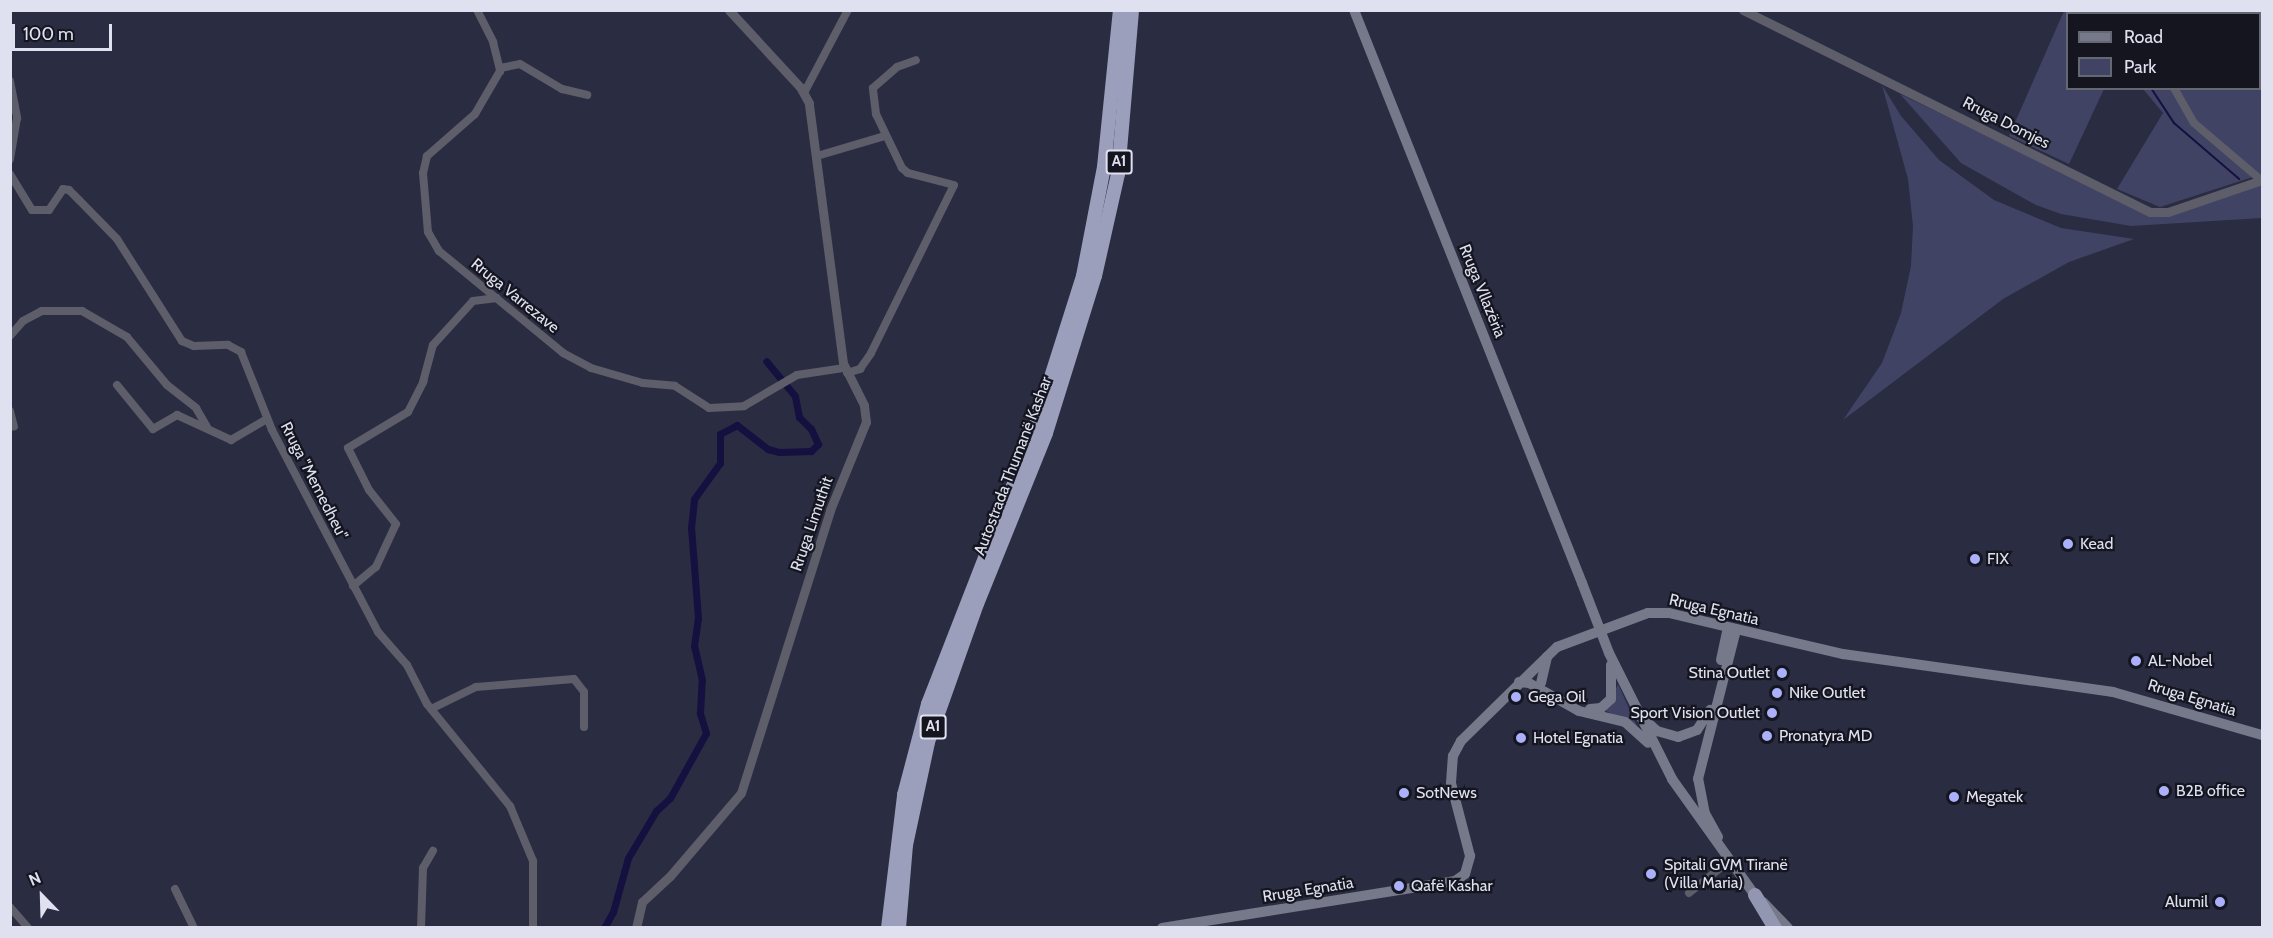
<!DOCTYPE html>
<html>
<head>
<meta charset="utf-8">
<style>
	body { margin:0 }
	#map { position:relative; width:2273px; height:938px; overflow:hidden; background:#2a2c42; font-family:Cabin,sans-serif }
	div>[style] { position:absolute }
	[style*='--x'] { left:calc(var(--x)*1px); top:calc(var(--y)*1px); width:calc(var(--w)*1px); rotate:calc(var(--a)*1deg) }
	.green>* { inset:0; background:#414364 }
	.stream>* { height:2px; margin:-1px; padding:0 1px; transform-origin:1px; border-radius:1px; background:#14103f }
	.canal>* { height:7px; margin:-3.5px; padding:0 3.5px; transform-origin:3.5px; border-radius:3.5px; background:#14103f }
	.minor>* { height:8px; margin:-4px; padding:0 4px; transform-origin:4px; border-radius:4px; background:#5d5e69 }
	.tertiary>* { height:9px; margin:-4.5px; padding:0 4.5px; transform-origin:4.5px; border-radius:4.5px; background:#5d5e69 }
	.secondary>* { height:10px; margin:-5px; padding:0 5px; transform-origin:5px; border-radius:5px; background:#76798a }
	.trunk>* { height:14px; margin:-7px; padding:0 7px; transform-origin:7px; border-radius:7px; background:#9396b0 }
	.motorway>* { height:14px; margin:-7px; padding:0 7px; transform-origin:7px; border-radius:7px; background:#9c9fbb }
	.secondary-bridge>* { height:10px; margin:-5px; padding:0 5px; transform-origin:5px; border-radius:5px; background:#76798a }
	.dots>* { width:16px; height:16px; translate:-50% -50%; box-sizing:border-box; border:3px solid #14151f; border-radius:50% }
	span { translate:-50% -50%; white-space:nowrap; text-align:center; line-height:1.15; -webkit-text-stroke:4.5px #14151f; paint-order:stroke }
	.shield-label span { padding:2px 4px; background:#14151f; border:2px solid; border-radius:4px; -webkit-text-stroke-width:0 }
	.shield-label { font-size:15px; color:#dfe1f0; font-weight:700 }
	.street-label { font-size:16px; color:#dfe1f0 }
	.poi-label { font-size:16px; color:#dfe1f0 }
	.left { translate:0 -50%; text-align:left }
	.right { translate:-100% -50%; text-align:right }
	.frame { position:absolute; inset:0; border:12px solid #dfe1f0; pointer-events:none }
	.legend { position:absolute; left:2066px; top:12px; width:195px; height:78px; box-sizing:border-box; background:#14151f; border:2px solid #656773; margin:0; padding:8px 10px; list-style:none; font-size:18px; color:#dfe1f0 }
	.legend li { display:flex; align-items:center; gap:12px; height:30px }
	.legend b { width:30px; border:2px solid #656773 }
	.north { position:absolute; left:12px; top:866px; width:60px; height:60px; -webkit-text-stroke:4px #14151f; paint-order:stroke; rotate:337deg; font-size:16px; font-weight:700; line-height:24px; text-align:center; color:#dfe1f0 }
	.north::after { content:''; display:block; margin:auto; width:21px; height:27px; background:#dfe1f0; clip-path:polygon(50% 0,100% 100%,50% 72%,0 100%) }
	.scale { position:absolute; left:12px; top:24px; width:100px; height:27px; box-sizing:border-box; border:3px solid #dfe1f0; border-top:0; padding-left:8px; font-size:18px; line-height:21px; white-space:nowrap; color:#dfe1f0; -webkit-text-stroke:4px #14151f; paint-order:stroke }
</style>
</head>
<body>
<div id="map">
	<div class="green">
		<i style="clip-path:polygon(2064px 11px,2262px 11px,2262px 174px,2160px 207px,2117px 189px,2163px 113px,2143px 89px,2260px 88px,2260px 14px,2068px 14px,2068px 88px,2104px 89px,2069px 164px,2009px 136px)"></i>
		<i style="clip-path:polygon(1882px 85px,1901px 116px,1939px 160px,1994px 200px,2061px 228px,2134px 239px,2069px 262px,2003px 299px,1843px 420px,1882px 363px,1901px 313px,1911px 266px,1913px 226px,1908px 179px)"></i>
		<i style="clip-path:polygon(1900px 94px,2152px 216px,2167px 216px,2262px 183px,2262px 218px,2131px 226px,2061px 214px,2036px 205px,1961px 163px)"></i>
		<i style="clip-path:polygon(1618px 684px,1637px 726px,1606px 711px)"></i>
	</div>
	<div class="stream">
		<i style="--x:2092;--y:10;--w:4;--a:63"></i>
		<i style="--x:2151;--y:88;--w:42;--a:56.7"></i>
		<i style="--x:2174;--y:123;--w:86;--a:40.7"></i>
	</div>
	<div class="canal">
		<i style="--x:604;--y:928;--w:18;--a:-61"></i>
		<i style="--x:613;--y:912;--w:56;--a:-74.5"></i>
		<i style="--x:628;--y:858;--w:55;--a:-59.2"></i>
		<i style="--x:656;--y:811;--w:19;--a:-43"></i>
		<i style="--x:670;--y:798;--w:74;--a:-61"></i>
		<i style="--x:706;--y:733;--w:21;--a:-107"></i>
		<i style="--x:700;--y:713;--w:33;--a:-87"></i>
		<i style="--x:702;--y:680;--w:35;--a:-103"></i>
		<i style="--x:694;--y:646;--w:28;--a:-82"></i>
		<i style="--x:698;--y:618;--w:90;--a:-94.4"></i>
		<i style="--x:691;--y:528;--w:29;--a:-84"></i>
		<i style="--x:694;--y:499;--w:44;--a:-54.2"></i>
		<i style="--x:720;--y:463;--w:29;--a:-90"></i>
		<i style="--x:720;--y:434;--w:19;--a:-28"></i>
		<i style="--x:737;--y:425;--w:39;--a:38"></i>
		<i style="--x:768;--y:449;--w:11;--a:15"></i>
		<i style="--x:779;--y:452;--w:32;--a:-2"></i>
		<i style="--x:811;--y:451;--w:10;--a:-45"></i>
		<i style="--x:818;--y:444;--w:17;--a:-115"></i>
		<i style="--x:811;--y:429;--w:17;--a:-135"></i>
		<i style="--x:799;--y:417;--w:21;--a:-101"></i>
		<i style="--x:795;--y:396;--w:45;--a:-129.6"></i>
	</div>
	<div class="minor">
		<i style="--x:477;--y:10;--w:36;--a:63"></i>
		<i style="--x:493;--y:42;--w:30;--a:76"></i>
		<i style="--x:500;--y:71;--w:50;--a:120.2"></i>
		<i style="--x:475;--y:114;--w:64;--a:138.8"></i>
		<i style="--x:427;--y:156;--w:17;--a:103"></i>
		<i style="--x:423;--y:173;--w:59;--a:85.2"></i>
		<i style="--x:428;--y:232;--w:22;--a:60"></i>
		<i style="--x:439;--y:251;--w:161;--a:39.4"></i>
		<i style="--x:563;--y:353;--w:32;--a:28"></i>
		<i style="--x:591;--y:368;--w:54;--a:16.1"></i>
		<i style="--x:643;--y:383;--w:32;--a:5"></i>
		<i style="--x:675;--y:386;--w:40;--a:32.9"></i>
		<i style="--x:709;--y:408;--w:35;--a:-3"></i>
		<i style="--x:744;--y:406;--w:61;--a:-30.3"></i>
		<i style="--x:797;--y:375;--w:48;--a:-8.5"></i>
		<i style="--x:2110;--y:10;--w:6;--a:45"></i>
		<i style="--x:500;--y:68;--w:20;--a:-11"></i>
		<i style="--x:520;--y:64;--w:49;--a:30.8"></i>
		<i style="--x:562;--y:89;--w:26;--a:13"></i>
		<i style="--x:10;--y:81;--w:38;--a:79"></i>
		<i style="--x:17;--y:118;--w:42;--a:99.7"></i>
		<i style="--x:2174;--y:88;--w:40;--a:60.3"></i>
		<i style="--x:2194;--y:123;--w:88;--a:40.4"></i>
		<i style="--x:804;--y:93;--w:94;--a:-62.1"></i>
		<i style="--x:817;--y:156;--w:71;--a:-16.4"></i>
		<i style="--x:10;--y:174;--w:42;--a:58.6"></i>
		<i style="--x:32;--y:210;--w:17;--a:0"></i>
		<i style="--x:49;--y:210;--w:25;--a:-56"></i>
		<i style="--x:63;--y:189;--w:6;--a:9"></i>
		<i style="--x:69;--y:190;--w:14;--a:45"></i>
		<i style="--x:79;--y:200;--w:54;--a:45.7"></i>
		<i style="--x:117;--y:239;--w:121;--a:57.5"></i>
		<i style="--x:182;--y:341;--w:13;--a:23"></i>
		<i style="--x:194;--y:346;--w:34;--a:-2"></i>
		<i style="--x:228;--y:345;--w:15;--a:28"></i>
		<i style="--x:241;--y:352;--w:84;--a:68.3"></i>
		<i style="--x:272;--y:430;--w:228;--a:62.3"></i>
		<i style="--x:378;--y:632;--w:44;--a:48.7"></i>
		<i style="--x:407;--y:665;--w:44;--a:62.9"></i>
		<i style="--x:427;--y:704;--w:132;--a:50.9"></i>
		<i style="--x:510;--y:806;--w:60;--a:67.3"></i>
		<i style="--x:533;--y:861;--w:67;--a:90"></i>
		<i style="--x:10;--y:336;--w:20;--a:-49"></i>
		<i style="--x:23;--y:321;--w:21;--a:-28"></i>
		<i style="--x:42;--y:311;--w:40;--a:0"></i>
		<i style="--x:82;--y:311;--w:52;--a:30"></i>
		<i style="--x:127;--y:337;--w:62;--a:50.2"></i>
		<i style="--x:167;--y:385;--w:37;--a:38"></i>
		<i style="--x:196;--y:408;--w:22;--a:60"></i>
		<i style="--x:847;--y:373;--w:14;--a:-17"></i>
		<i style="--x:860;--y:369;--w:19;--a:-55"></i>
		<i style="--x:871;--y:353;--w:187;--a:-63.7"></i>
		<i style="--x:954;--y:185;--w:48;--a:-165.4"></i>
		<i style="--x:908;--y:173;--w:8;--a:-140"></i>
		<i style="--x:902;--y:168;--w:60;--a:-115.7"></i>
		<i style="--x:876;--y:114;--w:26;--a:-97"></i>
		<i style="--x:873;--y:88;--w:32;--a:-41"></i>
		<i style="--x:897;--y:67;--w:20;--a:-20"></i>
		<i style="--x:117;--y:385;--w:57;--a:50.7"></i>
		<i style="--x:153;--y:429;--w:28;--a:-30"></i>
		<i style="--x:177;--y:415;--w:60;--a:24.8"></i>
		<i style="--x:231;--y:440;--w:42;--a:-30.3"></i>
		<i style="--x:10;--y:411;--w:16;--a:76"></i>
		<i style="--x:353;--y:586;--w:30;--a:-40"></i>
		<i style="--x:376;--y:567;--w:47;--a:-65.1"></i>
		<i style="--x:396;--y:524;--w:43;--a:-128.5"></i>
		<i style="--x:369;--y:490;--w:47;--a:-116.6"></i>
		<i style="--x:348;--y:448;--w:70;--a:-31"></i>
		<i style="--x:408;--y:412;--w:34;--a:-63"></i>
		<i style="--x:423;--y:382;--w:38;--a:-75"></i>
		<i style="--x:433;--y:345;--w:59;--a:-47.7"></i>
		<i style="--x:473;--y:301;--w:24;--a:-7"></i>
		<i style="--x:431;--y:709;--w:50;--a:-26.1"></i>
		<i style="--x:476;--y:687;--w:98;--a:-4.7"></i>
		<i style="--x:574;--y:679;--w:16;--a:52"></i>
		<i style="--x:584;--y:692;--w:35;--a:90"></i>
		<i style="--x:175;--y:889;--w:43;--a:64"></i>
		<i style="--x:1689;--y:893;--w:51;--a:-38.7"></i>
		<i style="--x:10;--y:907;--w:28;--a:49"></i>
		<i style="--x:421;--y:928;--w:60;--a:-88.1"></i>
		<i style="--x:423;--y:868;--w:20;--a:-60"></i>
	</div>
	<div class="tertiary">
		<i style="--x:1743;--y:10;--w:454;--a:26.4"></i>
		<i style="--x:2150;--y:212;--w:18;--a:0"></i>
		<i style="--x:2168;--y:212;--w:99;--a:-18.8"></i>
		<i style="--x:636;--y:928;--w:27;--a:-77"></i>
		<i style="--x:642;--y:902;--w:38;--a:-43"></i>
		<i style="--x:670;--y:876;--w:109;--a:-49.5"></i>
		<i style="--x:741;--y:793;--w:297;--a:-72.5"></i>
		<i style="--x:830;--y:510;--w:95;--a:-67.8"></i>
		<i style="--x:866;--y:422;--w:17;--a:-97"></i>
		<i style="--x:864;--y:405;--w:47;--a:-116.6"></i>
		<i style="--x:843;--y:363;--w:262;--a:-97.5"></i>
		<i style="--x:809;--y:103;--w:18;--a:-119"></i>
		<i style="--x:800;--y:87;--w:105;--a:-132.7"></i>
	</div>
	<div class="secondary">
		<i style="--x:1354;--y:10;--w:617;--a:68.3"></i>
		<i style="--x:1609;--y:653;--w:141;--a:63.4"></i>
		<i style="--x:1672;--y:779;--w:150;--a:54.5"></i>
		<i style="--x:1721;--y:660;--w:33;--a:-78"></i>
		<i style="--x:1519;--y:682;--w:10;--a:6"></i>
		<i style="--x:1529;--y:683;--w:57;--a:29.2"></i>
		<i style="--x:1579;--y:711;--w:47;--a:13.4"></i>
		<i style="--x:1625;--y:722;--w:31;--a:42"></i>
		<i style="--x:1541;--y:683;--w:27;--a:-77"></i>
		<i style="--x:1590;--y:709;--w:11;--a:-5"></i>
		<i style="--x:1601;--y:708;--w:13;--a:-42"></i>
		<i style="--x:1611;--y:699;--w:34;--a:-90"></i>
		<i style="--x:1644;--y:719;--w:18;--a:43"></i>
		<i style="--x:1657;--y:731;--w:22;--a:16"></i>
		<i style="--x:1678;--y:737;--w:20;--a:-20"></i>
		<i style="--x:1697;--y:730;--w:24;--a:-57"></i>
		<i style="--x:1718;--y:837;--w:26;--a:-119"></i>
		<i style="--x:1705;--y:814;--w:36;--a:-101"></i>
		<i style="--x:1698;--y:779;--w:154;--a:-75.7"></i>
		<i style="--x:1763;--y:902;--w:36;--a:46"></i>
		<i style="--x:1162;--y:928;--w:297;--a:-9.1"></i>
		<i style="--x:1455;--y:881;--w:12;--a:-35"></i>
		<i style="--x:1465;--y:874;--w:19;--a:-74"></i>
		<i style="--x:1470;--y:856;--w:75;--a:-104.6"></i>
		<i style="--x:1451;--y:783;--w:27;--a:-86"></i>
		<i style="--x:1453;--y:756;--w:17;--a:-62"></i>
		<i style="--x:1461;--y:741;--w:134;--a:-44.4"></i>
		<i style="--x:1557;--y:647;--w:97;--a:-20.5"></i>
		<i style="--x:1648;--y:613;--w:21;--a:0"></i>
		<i style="--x:1669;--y:613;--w:179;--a:13.3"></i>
		<i style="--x:1843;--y:654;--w:273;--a:8"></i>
		<i style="--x:2113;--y:692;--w:155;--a:16.1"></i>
	</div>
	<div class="trunk">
		<i style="--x:1755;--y:895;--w:39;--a:59"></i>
	</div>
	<div class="motorway">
		<i style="--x:888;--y:928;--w:134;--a:-83.1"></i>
		<i style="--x:904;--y:795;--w:94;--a:-75.2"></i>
		<i style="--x:928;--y:704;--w:287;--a:-68.7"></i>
		<i style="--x:1032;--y:437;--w:169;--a:-72.4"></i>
		<i style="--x:1083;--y:276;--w:111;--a:-79.1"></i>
		<i style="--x:1104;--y:167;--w:158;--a:-84.2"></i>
		<i style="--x:899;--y:928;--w:83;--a:-85.2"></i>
		<i style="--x:906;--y:845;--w:105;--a:-77.9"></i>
		<i style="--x:928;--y:742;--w:146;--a:-70.5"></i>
		<i style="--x:977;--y:604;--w:184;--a:-68"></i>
		<i style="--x:1046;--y:433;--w:164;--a:-72.7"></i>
		<i style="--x:1095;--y:276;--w:105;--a:-77.3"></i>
		<i style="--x:1118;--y:174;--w:165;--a:-85.1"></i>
	</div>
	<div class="secondary-bridge">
		<i style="--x:1582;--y:583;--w:75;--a:68.9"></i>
	</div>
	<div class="dots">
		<i style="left:2068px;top:544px;background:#aab0fb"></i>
		<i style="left:1975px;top:559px;background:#aab0fb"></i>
		<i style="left:2136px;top:661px;background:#aab0fb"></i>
		<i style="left:1782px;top:673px;background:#aab0fb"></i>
		<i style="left:1777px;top:693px;background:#aab0fb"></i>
		<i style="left:1516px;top:697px;background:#aab0fb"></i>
		<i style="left:1772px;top:713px;background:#aab0fb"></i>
		<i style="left:1767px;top:736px;background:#aab0fb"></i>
		<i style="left:1521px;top:738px;background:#aab0fb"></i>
		<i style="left:2164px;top:791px;background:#aab0fb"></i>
		<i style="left:1404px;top:793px;background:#aab0fb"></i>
		<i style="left:1954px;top:797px;background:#aab0fb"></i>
		<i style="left:1651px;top:874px;background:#aab0fb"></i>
		<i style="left:1399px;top:886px;background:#aab0fb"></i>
		<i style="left:2220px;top:902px;background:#aab0fb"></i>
	</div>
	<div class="shield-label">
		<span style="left:1119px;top:162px">A1</span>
		<span style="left:933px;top:727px">A1</span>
	</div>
	<div class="street-label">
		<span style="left:2006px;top:123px;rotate:27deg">Rruga Domjes</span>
		<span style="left:1482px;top:291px;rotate:68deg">Rruga Vllazëria</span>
		<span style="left:515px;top:296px;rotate:39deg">Rruga Varrezave</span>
		<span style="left:1013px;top:466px;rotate:-69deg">Autostrada Thumanë Kashar</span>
		<span style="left:314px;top:481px;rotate:63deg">Rruga "Memedheu"</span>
		<span style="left:812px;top:524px;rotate:-71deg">Rruga Limuthit</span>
		<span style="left:1714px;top:610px;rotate:13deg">Rruga Egnatia</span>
		<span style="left:2192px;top:698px;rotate:17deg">Rruga Egnatia</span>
		<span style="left:1308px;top:890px;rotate:-9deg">Rruga Egnatia</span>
	</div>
	<div class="poi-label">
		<span class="left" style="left:2080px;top:544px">Kead</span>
		<span class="left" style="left:1987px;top:559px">FIX</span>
		<span class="left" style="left:2148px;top:661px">AL-Nobel</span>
		<span class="right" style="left:1770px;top:673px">Stina Outlet</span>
		<span class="left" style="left:1789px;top:693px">Nike Outlet</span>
		<span class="left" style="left:1528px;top:697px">Gega Oil</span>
		<span class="right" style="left:1760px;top:713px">Sport Vision Outlet</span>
		<span class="left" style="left:1779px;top:736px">Pronatyra MD</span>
		<span class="left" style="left:1533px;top:738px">Hotel Egnatia</span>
		<span class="left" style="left:2176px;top:791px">B2B office</span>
		<span class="left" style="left:1416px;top:793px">SotNews</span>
		<span class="left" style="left:1966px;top:797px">Megatek</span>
		<span class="left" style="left:1664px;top:874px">Spitali GVM Tiranë<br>(Villa Maria)</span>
		<span class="left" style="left:1411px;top:886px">Qafë Kashar</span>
		<span class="right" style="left:2208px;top:902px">Alumil</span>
	</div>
	<div class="frame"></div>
	<ul class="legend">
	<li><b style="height:8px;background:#76798a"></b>Road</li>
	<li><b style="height:16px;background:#414364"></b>Park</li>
	</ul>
	<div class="north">N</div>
	<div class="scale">100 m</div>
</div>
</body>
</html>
